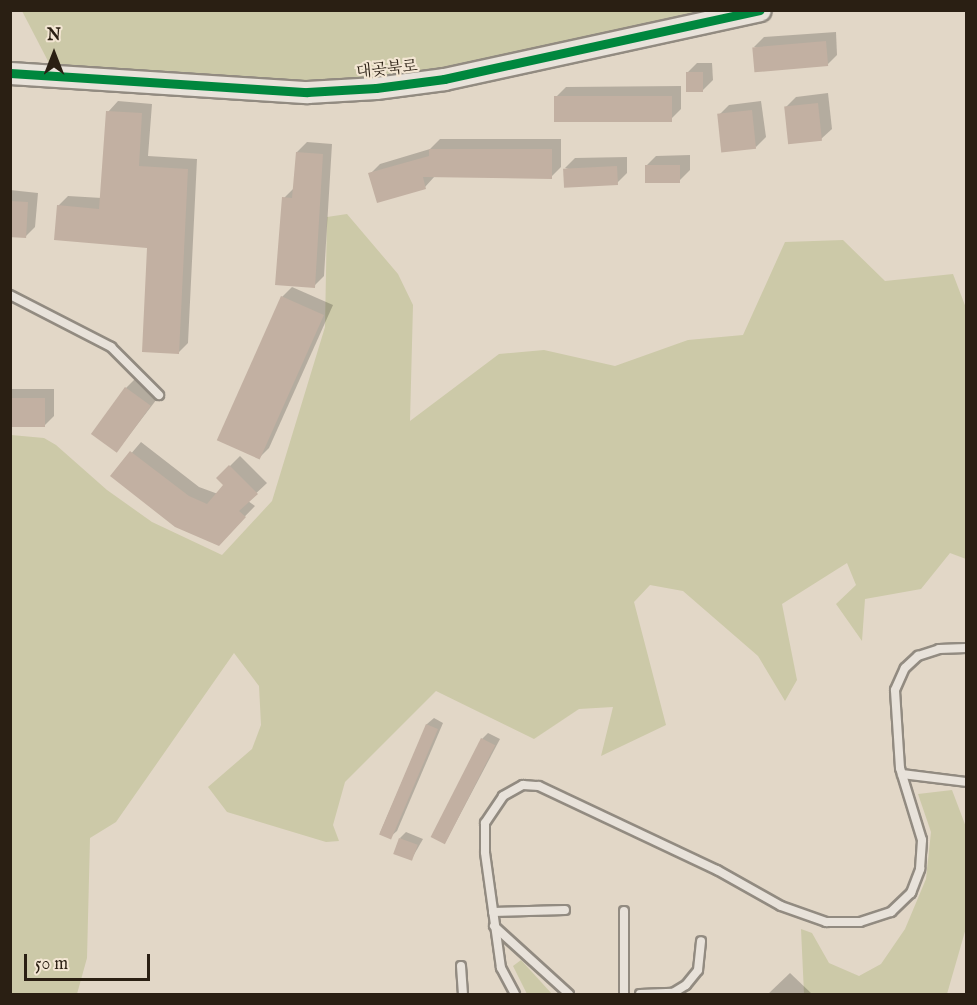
<!DOCTYPE html>
<html>
<head>
<meta charset="utf-8">
<style>
	body { margin:0 }
	#map { position:relative; width:977px; height:1005px; overflow:hidden; background:#e2d7c7; font-family:"IM FELL English","Noto Serif KR",serif }
	div>[style] { position:absolute }
	[style*='--x'] { left:calc(var(--x)*1px); top:calc(var(--y)*1px); width:calc(var(--w)*1px); rotate:calc(var(--a)*1deg) }
	.green>* { inset:0; background:#ccc9a8 }
	.shadow>* { inset:0; background:#0003 }
	.building>* { inset:0; background:#c2b0a2; transform-origin:0 0 }
	.roads { filter:drop-shadow(2px 0 #928b81) drop-shadow(-2px 0 #928b81) drop-shadow(0 2px #928b81) drop-shadow(0 -2px #928b81) }
	.lane>* { height:8px; margin:-4px; padding:0 4px; transform-origin:4px; border-radius:4px; background:#e8e2da }
	.secondary>* { height:21px; margin:-10.5px; padding:0 10.5px; transform-origin:10.5px; border-radius:10.5px; background:#e8e2da }
	.cycleway>* { height:9px; margin:-4.5px; padding:0 4.5px; transform-origin:4.5px; border-radius:4.5px; background:#00873e }
	span { translate:-50% -50%; white-space:nowrap; text-align:center; line-height:1.15; -webkit-text-stroke:4.5px #f3e6d3; paint-order:stroke }
	.street-label { font-size:16px; color:#2a1f13 }
	.frame { position:absolute; inset:0; border:12px solid #2a1f13; pointer-events:none }
	.north { position:absolute; left:24px; top:24px; width:60px; height:60px; -webkit-text-stroke:4px #f3e6d3; paint-order:stroke; rotate:0deg; font-size:16px; font-weight:700; line-height:24px; text-align:center; color:#2a1f13 }
	.north::after { content:''; display:block; margin:auto; width:21px; height:27px; background:#2a1f13; clip-path:polygon(50% 0,100% 100%,50% 72%,0 100%) }
	.scale { position:absolute; left:24px; top:954px; width:126px; height:27px; box-sizing:border-box; border:3px solid #2a1f13; border-top:0; padding-left:8px; font-size:18px; line-height:21px; white-space:nowrap; color:#2a1f13; -webkit-text-stroke:4px #f3e6d3; paint-order:stroke }
</style>
</head>
<body>
<div id="map">
	<div class="green">
		<i style="clip-path:polygon(22px 11px,746px 11px,348px 90px,145px 76px,49px 63px)"></i>
		<i style="clip-path:polygon(347px 214px,398px 274px,413px 305px,410px 421px,499px 354px,544px 350px,615px 366px,688px 340px,743px 335px,785px 242px,843px 240px,885px 281px,953px 274px,966px 308px,966px 559px,950px 553px,921px 589px,865px 599px,862px 641px,836px 604px,856px 585px,847px 563px,782px 604px,797px 680px,785px 701px,758px 656px,683px 591px,650px 585px,634px 602px,666px 725px,601px 756px,613px 707px,579px 709px,534px 739px,436px 691px,345px 782px,333px 825px,339px 841px,326px 842px,227px 812px,208px 787px,252px 749px,261px 725px,259px 686px,234px 653px,116px 822px,90px 838px,87px 958px,77px 994px,11px 994px,11px 435px,44px 438px,56px 445px,107px 490px,152px 522px,222px 555px,272px 501px,325px 327px,327px 217px)"></i>
		<i style="clip-path:polygon(952px 790px,966px 827px,966px 928px,947px 994px,804px 994px,801px 929px,812px 933px,829px 963px,859px 976px,881px 964px,905px 929px,926px 879px,931px 832px,918px 794px)"></i>
		<i style="clip-path:polygon(521px 960px,552px 994px,527px 994px,513px 966px)"></i>
	</div>
	<div class="shadow">
		<i style="clip-path:polygon(836px 32px,837px 55px,827px 65px,754px 47px,764px 37px)"></i>
		<i style="clip-path:polygon(697px 63px,712px 63px,713px 80px,703px 90px,687px 73px)"></i>
		<i style="clip-path:polygon(681px 86px,681px 109px,671px 119px,556px 97px,566px 87px)"></i>
		<i style="clip-path:polygon(828px 93px,832px 129px,821px 139px,786px 107px,796px 97px)"></i>
		<i style="clip-path:polygon(118px 101px,152px 104px,148px 156px,197px 159px,188px 343px,178px 353px,149px 247px,58px 206px,68px 196px,102px 198px,108px 112px)"></i>
		<i style="clip-path:polygon(761px 101px,766px 137px,756px 147px,719px 115px,729px 105px)"></i>
		<i style="clip-path:polygon(440px 139px,561px 139px,561px 167px,551px 177px,435px 176px,425px 187px,370px 174px,380px 164px,430px 149px)"></i>
		<i style="clip-path:polygon(307px 142px,332px 144px,324px 276px,314px 286px,284px 198px,294px 188px,297px 152px)"></i>
		<i style="clip-path:polygon(690px 155px,690px 170px,680px 180px,646px 166px,656px 156px)"></i>
		<i style="clip-path:polygon(627px 157px,627px 173px,617px 183px,565px 168px,575px 158px)"></i>
		<i style="clip-path:polygon(10px 190px,38px 193px,35px 227px,25px 237px,10px 236px)"></i>
		<i style="clip-path:polygon(292px 287px,333px 305px,269px 448px,259px 458px,282px 297px)"></i>
		<i style="clip-path:polygon(136px 378px,160px 395px,117px 451px,126px 388px)"></i>
		<i style="clip-path:polygon(10px 389px,54px 389px,54px 416px,44px 426px,10px 426px)"></i>
		<i style="clip-path:polygon(141px 442px,199px 487px,218px 494px,225px 485px,218px 478px,240px 456px,267px 483px,248px 501px,255px 506px,218px 544px,112px 476px)"></i>
		<i style="clip-path:polygon(434px 718px,443px 723px,397px 831px,390px 837px,380px 833px,427px 724px)"></i>
		<i style="clip-path:polygon(488px 733px,500px 739px,445px 843px,482px 739px)"></i>
		<i style="clip-path:polygon(406px 832px,423px 839px,411px 860px,400px 838px)"></i>
		<i style="clip-path:polygon(790px 973px,812px 994px,768px 994px)"></i>
	</div>
	<div class="building">
		<i style="left:826px;top:41px;width:25px;height:74px;rotate:85deg"></i>
		<i style="left:703px;top:72px;width:20px;height:17px;rotate:90deg"></i>
		<i style="left:554px;top:96px;width:118px;height:26px"></i>
		<i style="left:818px;top:103px;width:38px;height:34px;rotate:84deg"></i>
		<i style="left:752px;top:110px;width:39px;height:35px;rotate:84deg"></i>
		<i style="clip-path:polygon(106px 111px,142px 113px,139px 166px,188px 169px,179px 354px,142px 352px,147px 248px,54px 240px,57px 205px,99px 209px)"></i>
		<i style="clip-path:polygon(429px 149px,552px 149px,552px 179px,423px 177px,426px 189px,377px 203px,368px 173px,429px 156px)"></i>
		<i style="clip-path:polygon(296px 152px,323px 154px,315px 288px,275px 285px,282px 197px,292px 198px)"></i>
		<i style="left:645px;top:165px;width:35px;height:18px"></i>
		<i style="left:617px;top:166px;width:19px;height:54px;rotate:87deg"></i>
		<i style="left:10px;top:201px;width:18px;height:36px;rotate:3deg"></i>
		<i style="left:281px;top:296px;width:47px;height:158px;rotate:24deg"></i>
		<i style="left:125px;top:387px;width:32px;height:58px;rotate:36deg"></i>
		<i style="left:10px;top:398px;width:35px;height:29px"></i>
		<i style="clip-path:polygon(130px 451px,189px 496px,207px 504px,223px 485px,216px 478px,229px 465px,258px 494px,239px 511px,246px 517px,219px 546px,175px 527px,110px 476px)"></i>
		<i style="left:426px;top:724px;width:13px;height:120px;rotate:23deg"></i>
		<i style="left:481px;top:738px;width:16px;height:111px;rotate:27deg"></i>
		<i style="left:399px;top:838px;width:20px;height:17px;rotate:20deg"></i>
	</div>
	<div class="roads">
		<div class="lane">
			<i style="--x:10;--y:295;--w:114;--a:27.2"></i>
			<i style="--x:111;--y:347;--w:68;--a:45"></i>
			<i style="--x:902;--y:774;--w:64;--a:7.1"></i>
			<i style="--x:624;--y:911;--w:83;--a:90"></i>
			<i style="--x:493;--y:912;--w:72;--a:-1.6"></i>
			<i style="--x:494;--y:926;--w:101;--a:42.2"></i>
			<i style="--x:461;--y:966;--w:28;--a:86"></i>
			<i style="--x:515;--y:994;--w:30;--a:-118"></i>
			<i style="--x:501;--y:968;--w:117;--a:-97.9"></i>
			<i style="--x:485;--y:852;--w:29;--a:-90"></i>
			<i style="--x:485;--y:823;--w:32;--a:-56"></i>
			<i style="--x:503;--y:796;--w:23;--a:-29"></i>
			<i style="--x:523;--y:785;--w:16;--a:4"></i>
			<i style="--x:539;--y:786;--w:197;--a:25.3"></i>
			<i style="--x:717;--y:870;--w:73;--a:29.4"></i>
			<i style="--x:781;--y:906;--w:48;--a:19.6"></i>
			<i style="--x:826;--y:922;--w:34;--a:0"></i>
			<i style="--x:860;--y:922;--w:33;--a:-18"></i>
			<i style="--x:891;--y:912;--w:28;--a:-44"></i>
			<i style="--x:911;--y:893;--w:26;--a:-69"></i>
			<i style="--x:920;--y:869;--w:29;--a:-86"></i>
			<i style="--x:922;--y:840;--w:75;--a:-107"></i>
			<i style="--x:900;--y:768;--w:78;--a:-93.7"></i>
			<i style="--x:895;--y:690;--w:24;--a:-66"></i>
			<i style="--x:905;--y:668;--w:18;--a:-43"></i>
			<i style="--x:918;--y:656;--w:22;--a:-18"></i>
			<i style="--x:939;--y:649;--w:27;--a:-2"></i>
			<i style="--x:640;--y:994;--w:33;--a:-2"></i>
			<i style="--x:673;--y:993;--w:15;--a:-32"></i>
			<i style="--x:686;--y:985;--w:19;--a:-51"></i>
			<i style="--x:698;--y:970;--w:29;--a:-84"></i>
		</div>
		<div class="secondary">
			<i style="--x:10;--y:73;--w:298;--a:3.7"></i>
			<i style="--x:307;--y:92;--w:69;--a:-3.3"></i>
			<i style="--x:376;--y:88;--w:69;--a:-7.5"></i>
			<i style="--x:444;--y:79;--w:323;--a:-12.3"></i>
		</div>
	</div>
	<div class="cycleway">
		<i style="--x:10;--y:73;--w:298;--a:3.7"></i>
		<i style="--x:307;--y:92;--w:69;--a:-3.3"></i>
		<i style="--x:376;--y:88;--w:69;--a:-7.5"></i>
		<i style="--x:444;--y:79;--w:323;--a:-12.3"></i>
	</div>
	<div class="street-label">
		<span style="left:387px;top:70px;rotate:-6deg">대곶북로</span>
	</div>
	<div class="frame"></div>
	<div class="north">N</div>
	<div class="scale">50 m</div>
</div>
</body>
</html>
